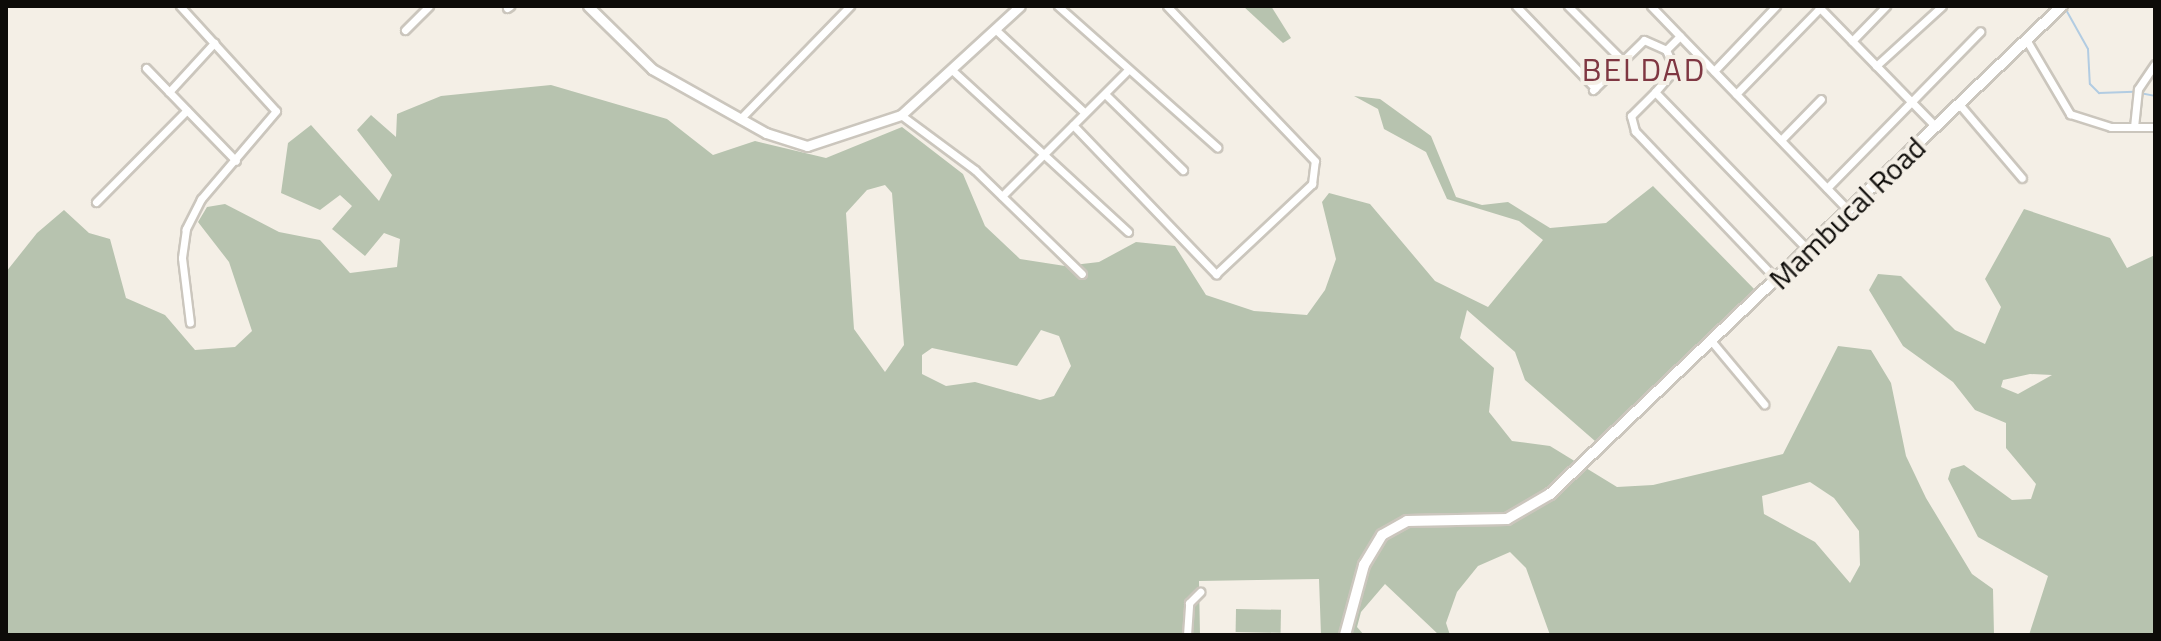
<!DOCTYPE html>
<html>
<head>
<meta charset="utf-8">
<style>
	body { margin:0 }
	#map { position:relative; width:2161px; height:641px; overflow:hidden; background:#f4efe6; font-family:"Titillium Web",sans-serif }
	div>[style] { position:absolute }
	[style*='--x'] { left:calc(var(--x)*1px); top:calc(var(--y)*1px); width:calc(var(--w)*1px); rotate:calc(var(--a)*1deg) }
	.green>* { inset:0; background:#b7c3af; transform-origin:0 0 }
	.stream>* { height:2px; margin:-1px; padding:0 1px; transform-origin:1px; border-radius:1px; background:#b2cce2 }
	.roads { filter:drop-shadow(2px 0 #cbc6bd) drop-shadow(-2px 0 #cbc6bd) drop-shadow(0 2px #cbc6bd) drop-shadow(0 -2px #cbc6bd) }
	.minor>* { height:7px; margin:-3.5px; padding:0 3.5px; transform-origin:3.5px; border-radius:3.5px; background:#fff }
	.tertiary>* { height:9px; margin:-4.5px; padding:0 4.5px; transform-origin:4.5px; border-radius:4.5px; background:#fff }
	.secondary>* { height:10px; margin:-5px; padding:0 5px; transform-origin:5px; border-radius:5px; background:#fff }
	span { translate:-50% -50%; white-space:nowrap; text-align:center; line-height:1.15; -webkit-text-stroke:8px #f4efe6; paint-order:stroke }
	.street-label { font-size:30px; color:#0d0b08 }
	.neighbourhood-label { font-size:32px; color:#7f3742; letter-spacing:2px }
	.frame { position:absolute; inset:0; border:8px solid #0d0b08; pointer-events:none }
</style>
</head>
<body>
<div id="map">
	<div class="green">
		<i style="clip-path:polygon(1243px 6px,1271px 6px,1291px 38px,1283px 43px)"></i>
		<i style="clip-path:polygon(evenodd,551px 85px,667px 119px,713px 155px,755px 141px,826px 158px,902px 127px,963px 174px,985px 226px,1020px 259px,1065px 266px,1099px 262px,1136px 242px,1175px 246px,1206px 295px,1254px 311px,1307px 315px,1325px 290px,1336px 259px,1322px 202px,1329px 193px,1370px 204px,1435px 281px,1488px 307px,1543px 240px,1519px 221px,1447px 199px,1426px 152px,1384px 129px,1378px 109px,1354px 96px,1380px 99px,1431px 136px,1456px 197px,1482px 205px,1508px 202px,1550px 228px,1606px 223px,1653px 186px,1759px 294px,1595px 441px,1525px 380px,1515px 352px,1467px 310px,1460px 338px,1494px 368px,1489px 412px,1512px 441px,1550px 446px,1617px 487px,1653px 485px,1783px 454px,1838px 346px,1871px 350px,1891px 383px,1906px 456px,1926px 498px,1972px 574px,1993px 589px,1994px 635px,1550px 635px,1526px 568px,1510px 552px,1478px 566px,1457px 592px,1446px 623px,1450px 635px,1439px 635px,1385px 584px,1361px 612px,1357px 627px,1364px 635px,1321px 635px,1319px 579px,1199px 581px,1200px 635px,6px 635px,6px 272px,37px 233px,64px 210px,89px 233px,110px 239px,126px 298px,165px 315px,195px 350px,235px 347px,252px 331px,229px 262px,198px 222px,207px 207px,225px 204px,279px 232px,320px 240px,350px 273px,397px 267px,400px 239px,384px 233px,365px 256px,332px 229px,352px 206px,340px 195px,320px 210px,281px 193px,288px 143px,311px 125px,379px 201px,392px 175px,357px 130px,371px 115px,396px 137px,397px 114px,441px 96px,551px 85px,885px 185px,892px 193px,904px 345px,885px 372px,854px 329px,846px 213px,867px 190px,885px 185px,551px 85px,1041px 330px,1059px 336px,1071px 366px,1054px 396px,1040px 400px,975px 382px,946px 386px,922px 374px,922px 355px,932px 348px,1017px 366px,1041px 330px,551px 85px,1810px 482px,1834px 498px,1859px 531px,1860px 565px,1850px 583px,1815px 542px,1764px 514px,1762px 496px,1810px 482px)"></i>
		<i style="clip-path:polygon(evenodd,2024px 209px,2110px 238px,2127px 268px,2155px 255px,2155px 635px,2029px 635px,2048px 576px,1978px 537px,1948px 479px,1951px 469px,1964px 465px,2012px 500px,2031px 499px,2036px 484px,2006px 448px,2006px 423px,1975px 410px,1953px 382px,1903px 346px,1869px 290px,1878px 274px,1901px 276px,1955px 330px,1985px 344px,2001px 307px,1985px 279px,2024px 209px,2030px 374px,2052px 375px,2018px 394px,2001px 387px,2003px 380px,2030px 374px)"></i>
		<i style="left:1236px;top:609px;width:45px;height:23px;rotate:1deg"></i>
	</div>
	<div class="stream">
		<i style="--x:2065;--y:8;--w:47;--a:60.7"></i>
		<i style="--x:2088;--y:49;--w:35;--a:87"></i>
		<i style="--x:2090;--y:84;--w:13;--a:45"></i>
		<i style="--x:2099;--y:93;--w:35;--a:-2"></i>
		<i style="--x:2140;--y:93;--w:15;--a:11"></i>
	</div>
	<div class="roads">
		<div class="minor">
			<i style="--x:180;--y:6;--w:142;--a:47.6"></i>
			<i style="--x:276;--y:111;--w:116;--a:130.4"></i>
			<i style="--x:201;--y:199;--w:34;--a:117"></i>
			<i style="--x:186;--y:229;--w:29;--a:98"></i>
			<i style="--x:182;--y:258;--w:65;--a:83"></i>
			<i style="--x:1058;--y:6;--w:213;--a:41.6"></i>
			<i style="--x:1516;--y:6;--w:114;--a:46.1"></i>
			<i style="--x:1568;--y:6;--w:78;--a:45"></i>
			<i style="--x:1651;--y:6;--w:285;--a:46"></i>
			<i style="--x:1818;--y:6;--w:169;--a:45.7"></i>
			<i style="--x:507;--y:8;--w:4;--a:-34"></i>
			<i style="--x:405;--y:30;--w:34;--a:-45"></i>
			<i style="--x:996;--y:30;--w:120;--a:43"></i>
			<i style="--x:1680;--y:36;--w:20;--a:135"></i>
			<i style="--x:1666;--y:50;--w:21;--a:65"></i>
			<i style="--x:1675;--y:69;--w:30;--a:131"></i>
			<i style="--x:1655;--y:92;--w:221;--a:45.9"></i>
			<i style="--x:1852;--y:41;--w:49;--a:-45.8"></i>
			<i style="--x:2027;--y:41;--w:85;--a:59.5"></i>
			<i style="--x:2070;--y:114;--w:43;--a:17.6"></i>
			<i style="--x:2111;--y:127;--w:44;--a:0"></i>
			<i style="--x:1876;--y:66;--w:89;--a:-42.3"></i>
			<i style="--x:146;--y:68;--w:129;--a:45.9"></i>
			<i style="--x:952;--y:70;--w:239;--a:42.6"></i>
			<i style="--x:1714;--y:71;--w:90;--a:-46.4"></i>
			<i style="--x:1593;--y:90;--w:71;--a:-44.4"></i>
			<i style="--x:1644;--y:40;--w:24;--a:24"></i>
			<i style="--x:169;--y:92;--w:67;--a:-47.4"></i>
			<i style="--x:1655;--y:92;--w:34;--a:135"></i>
			<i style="--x:1631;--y:116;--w:16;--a:75"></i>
			<i style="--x:1635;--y:131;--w:207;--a:46.4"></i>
			<i style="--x:1105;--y:94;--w:109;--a:44.3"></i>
			<i style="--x:1736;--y:94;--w:120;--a:-45.7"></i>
			<i style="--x:1959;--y:104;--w:97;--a:49.6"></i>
			<i style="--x:901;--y:115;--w:92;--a:36.6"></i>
			<i style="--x:975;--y:170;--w:149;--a:44.2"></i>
			<i style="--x:740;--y:119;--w:158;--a:-45.8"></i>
			<i style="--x:1073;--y:125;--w:207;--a:46.2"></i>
			<i style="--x:1216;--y:274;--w:132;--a:-43.2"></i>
			<i style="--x:1312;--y:184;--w:23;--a:-83"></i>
			<i style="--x:1315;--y:161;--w:214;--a:-133.7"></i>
			<i style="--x:2134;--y:127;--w:38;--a:-84"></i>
			<i style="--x:2138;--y:89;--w:30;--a:-56"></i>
			<i style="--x:1781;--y:140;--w:57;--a:-45.7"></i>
			<i style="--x:1827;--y:188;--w:219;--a:-45.6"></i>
			<i style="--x:1002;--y:196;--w:177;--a:-45"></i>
			<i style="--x:96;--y:202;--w:129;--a:-45.3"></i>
			<i style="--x:1713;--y:343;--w:80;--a:50.1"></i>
			<i style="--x:1187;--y:635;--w:32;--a:-86"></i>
			<i style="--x:1189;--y:603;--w:16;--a:-45"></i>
		</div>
		<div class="tertiary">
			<i style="--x:588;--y:6;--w:90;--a:44.5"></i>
			<i style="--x:652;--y:69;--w:131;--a:29.3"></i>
			<i style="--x:766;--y:133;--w:43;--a:17.6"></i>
			<i style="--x:807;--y:146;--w:99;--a:-18.3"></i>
			<i style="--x:901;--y:115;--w:161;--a:-42.5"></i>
		</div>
		<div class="secondary">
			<i style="--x:1345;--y:635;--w:73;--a:-74.8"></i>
			<i style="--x:1364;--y:565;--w:35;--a:-59"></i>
			<i style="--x:1382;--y:535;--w:29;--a:-29"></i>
			<i style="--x:1407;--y:521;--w:100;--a:-1.1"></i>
			<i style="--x:1507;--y:519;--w:50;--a:-30.2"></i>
			<i style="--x:1550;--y:494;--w:707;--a:-43.63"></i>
		</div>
	</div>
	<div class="street-label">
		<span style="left:1847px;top:213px;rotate:-44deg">Mambucal Road</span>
	</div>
	<div class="neighbourhood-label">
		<span style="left:1644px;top:69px">BELDAD</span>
	</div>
	<div class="frame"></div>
</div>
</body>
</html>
